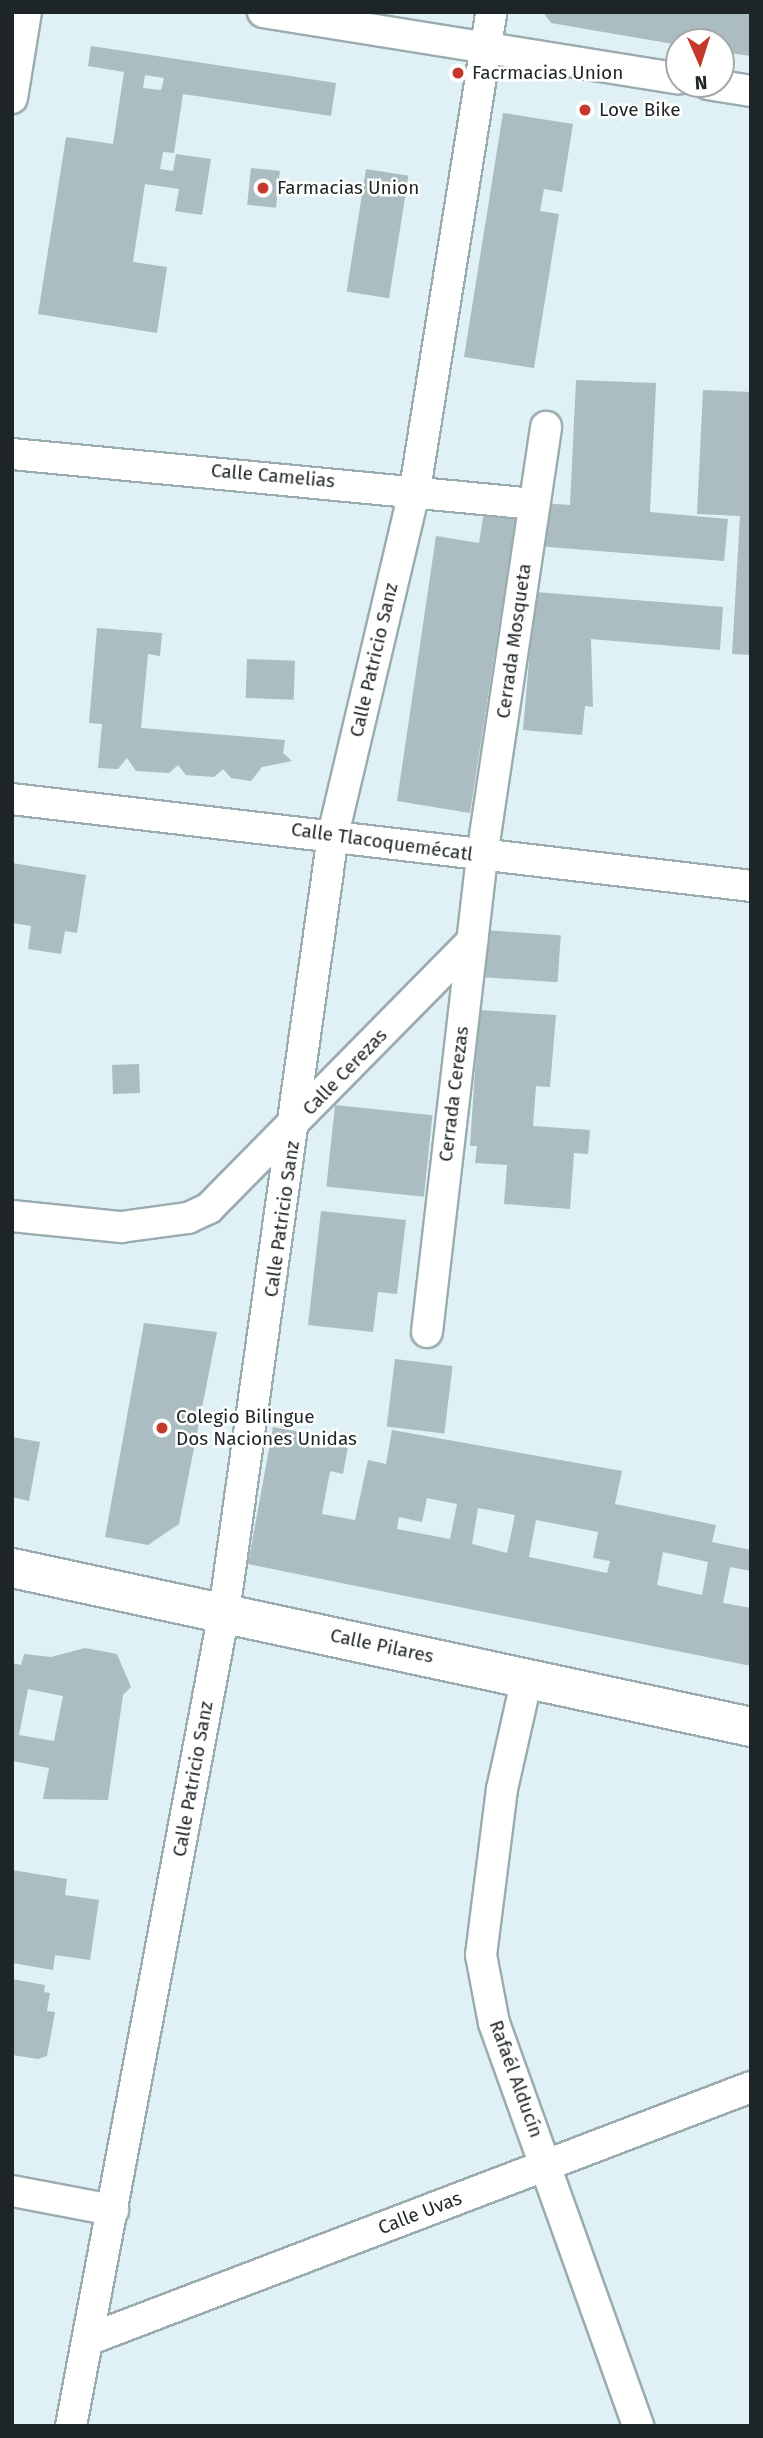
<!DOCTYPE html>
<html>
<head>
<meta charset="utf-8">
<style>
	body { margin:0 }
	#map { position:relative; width:763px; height:2438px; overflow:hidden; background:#dff1f4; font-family:"Fira Sans",sans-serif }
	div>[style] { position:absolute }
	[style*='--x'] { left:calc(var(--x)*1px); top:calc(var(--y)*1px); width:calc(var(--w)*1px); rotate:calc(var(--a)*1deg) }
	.building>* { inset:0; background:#abbdc0; transform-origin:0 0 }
	.roads { filter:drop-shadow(2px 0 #9aacaf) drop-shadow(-2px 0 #9aacaf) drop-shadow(0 2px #9aacaf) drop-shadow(0 -2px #9aacaf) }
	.street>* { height:30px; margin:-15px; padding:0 15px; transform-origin:15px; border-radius:15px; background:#fff }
	.secondary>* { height:38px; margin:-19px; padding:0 19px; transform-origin:19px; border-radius:19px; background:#fff }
	.dots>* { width:19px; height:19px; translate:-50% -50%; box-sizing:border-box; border:4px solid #fff; border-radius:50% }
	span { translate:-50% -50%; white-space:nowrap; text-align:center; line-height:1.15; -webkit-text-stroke:5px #fff; paint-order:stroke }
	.poi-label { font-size:19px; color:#1e2526 }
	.left { translate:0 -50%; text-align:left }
	.street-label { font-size:19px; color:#1e2526 }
	.frame { position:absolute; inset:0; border:14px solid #1e2526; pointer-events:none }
	.north { position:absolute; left:665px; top:28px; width:70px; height:70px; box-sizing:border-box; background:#fff; border:2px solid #a5a8a8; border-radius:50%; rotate:177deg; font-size:19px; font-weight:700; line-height:28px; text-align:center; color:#1e2526 }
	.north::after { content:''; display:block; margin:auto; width:24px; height:32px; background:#c5382b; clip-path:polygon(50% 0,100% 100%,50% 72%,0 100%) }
</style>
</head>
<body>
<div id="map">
	<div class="building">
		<i style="clip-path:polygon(543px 12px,751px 12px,751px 56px,721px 52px,721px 42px,679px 45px,551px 23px)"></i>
		<i style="clip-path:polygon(evenodd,91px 46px,336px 83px,331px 116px,183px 94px,174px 153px,163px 152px,160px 169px,173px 171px,176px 154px,211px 159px,202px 215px,175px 211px,179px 189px,145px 184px,133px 262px,167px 267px,157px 333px,38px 314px,66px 137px,113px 144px,124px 72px,88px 66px,91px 46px,145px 75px,164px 78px,161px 90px,143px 88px,145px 75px)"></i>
		<i style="clip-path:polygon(503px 113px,573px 124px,562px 192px,544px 189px,540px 211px,559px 214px,534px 368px,464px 357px)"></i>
		<i style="left:251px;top:168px;width:29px;height:37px;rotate:6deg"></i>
		<i style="left:366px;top:169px;width:43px;height:124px;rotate:9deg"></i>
		<i style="clip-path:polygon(576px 380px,656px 383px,650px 512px,728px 519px,724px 561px,536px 546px,540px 503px,570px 505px)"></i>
		<i style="clip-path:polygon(703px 390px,751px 392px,751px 655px,732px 654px,740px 516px,697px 514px)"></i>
		<i style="clip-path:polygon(484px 511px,516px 515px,470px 813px,397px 801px,436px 536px,479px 543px)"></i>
		<i style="clip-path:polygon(535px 592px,723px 607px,720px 650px,591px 639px,593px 707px,585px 706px,582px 735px,523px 730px)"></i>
		<i style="clip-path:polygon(97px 628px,162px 633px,160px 656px,148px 654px,141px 728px,285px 740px,283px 753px,292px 761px,262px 767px,251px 781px,231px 778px,223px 769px,214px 777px,186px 775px,178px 765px,169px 773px,136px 771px,127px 758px,118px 769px,98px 768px,102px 724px,89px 723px)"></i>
		<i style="left:247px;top:659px;width:48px;height:39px;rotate:2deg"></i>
		<i style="clip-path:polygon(12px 863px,86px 875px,77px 933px,65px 931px,61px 954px,28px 949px,31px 926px,12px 923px)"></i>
		<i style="left:484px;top:930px;width:77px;height:47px;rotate:4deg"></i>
		<i style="clip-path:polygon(479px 1010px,556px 1015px,550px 1087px,536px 1086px,533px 1126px,590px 1130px,588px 1154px,574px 1153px,570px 1209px,504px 1204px,507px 1165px,475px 1163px,477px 1146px,470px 1146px)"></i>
		<i style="left:139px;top:1064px;width:29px;height:27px;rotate:88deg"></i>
		<i style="left:335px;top:1105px;width:98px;height:82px;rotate:6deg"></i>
		<i style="clip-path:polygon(321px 1211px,406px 1220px,397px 1294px,378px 1292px,373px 1332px,308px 1325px)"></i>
		<i style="clip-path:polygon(144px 1323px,217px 1332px,179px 1524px,148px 1545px,105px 1537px)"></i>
		<i style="left:395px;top:1359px;width:58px;height:68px;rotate:7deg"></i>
		<i style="clip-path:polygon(evenodd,273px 1427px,349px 1441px,343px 1474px,330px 1471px,322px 1514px,355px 1520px,368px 1460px,386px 1464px,392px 1430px,622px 1471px,615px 1504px,716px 1525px,712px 1542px,751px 1550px,751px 1571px,730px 1567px,723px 1603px,751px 1608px,751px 1666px,248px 1564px,273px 1427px,427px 1498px,457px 1504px,450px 1539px,397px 1529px,399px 1517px,422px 1522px,427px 1498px,273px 1427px,478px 1508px,515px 1515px,507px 1553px,472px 1544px,478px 1508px,273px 1427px,536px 1520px,598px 1532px,593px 1558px,610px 1561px,607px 1573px,529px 1557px,536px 1520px,273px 1427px,663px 1552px,708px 1562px,702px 1595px,657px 1585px,663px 1552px)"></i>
		<i style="clip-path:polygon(12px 1437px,40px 1442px,29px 1501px,12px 1497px)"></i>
		<i style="clip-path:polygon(evenodd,85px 1648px,117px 1654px,131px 1687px,123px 1695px,108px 1800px,43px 1799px,49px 1768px,12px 1761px,12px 1663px,21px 1665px,24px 1654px,51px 1657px,85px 1648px,28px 1689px,63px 1696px,54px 1741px,19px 1735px,28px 1689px)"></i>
		<i style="clip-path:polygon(12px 1870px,67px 1879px,65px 1895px,99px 1900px,90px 1960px,55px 1955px,53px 1970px,12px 1963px)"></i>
		<i style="clip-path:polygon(12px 1979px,45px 1985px,44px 1992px,50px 1993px,47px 2011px,55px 2012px,47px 2056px,38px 2059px,12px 2055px)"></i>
	</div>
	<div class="roads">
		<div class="street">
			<i style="--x:263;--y:12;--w:421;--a:9.1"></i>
			<i style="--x:708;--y:84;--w:44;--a:9.2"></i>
			<i style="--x:12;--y:98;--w:87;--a:-80.8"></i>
			<i style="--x:12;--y:454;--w:524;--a:5.47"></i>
			<i style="--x:12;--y:799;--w:744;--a:6.71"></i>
			<i style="--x:12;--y:1216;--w:110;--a:5.8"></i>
			<i style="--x:121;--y:1227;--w:68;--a:-7.7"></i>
			<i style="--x:188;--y:1218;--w:23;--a:-25"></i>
			<i style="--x:209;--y:1208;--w:375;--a:-45.4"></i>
			<i style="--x:427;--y:1332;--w:479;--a:-83.4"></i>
			<i style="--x:482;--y:856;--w:434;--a:-81.5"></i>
			<i style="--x:527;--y:1678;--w:114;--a:102.7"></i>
			<i style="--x:502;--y:1789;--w:167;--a:97.2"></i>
			<i style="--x:481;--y:1955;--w:69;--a:79.2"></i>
			<i style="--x:494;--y:2023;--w:428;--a:70.3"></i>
			<i style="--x:12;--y:2191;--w:103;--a:10.7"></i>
			<i style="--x:90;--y:2339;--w:707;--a:-20.87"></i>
			<i style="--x:71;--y:2426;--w:828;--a:-79.35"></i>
			<i style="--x:224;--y:1612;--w:785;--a:-82.01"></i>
			<i style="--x:333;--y:835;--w:356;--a:-76.7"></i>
			<i style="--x:415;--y:489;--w:483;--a:-80.9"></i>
		</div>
		<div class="secondary">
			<i style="--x:12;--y:1568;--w:756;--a:12.14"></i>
		</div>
	</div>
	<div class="dots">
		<i style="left:458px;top:73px;background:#c5382b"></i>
		<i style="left:585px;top:110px;background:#c5382b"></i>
		<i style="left:263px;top:188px;background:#c5382b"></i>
		<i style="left:162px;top:1428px;background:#c5382b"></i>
	</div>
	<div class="poi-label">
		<span class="left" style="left:472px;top:73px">Facrmacias Union</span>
		<span class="left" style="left:599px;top:110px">Love Bike</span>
		<span class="left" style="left:277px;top:188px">Farmacias Union</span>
		<span class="left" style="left:176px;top:1428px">Colegio Bilingue<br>Dos Naciones Unidas</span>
	</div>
	<div class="street-label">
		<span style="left:273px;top:476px;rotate:5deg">Calle Camelias</span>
		<span style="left:514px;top:641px;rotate:-82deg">Cerrada Mosqueta</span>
		<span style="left:374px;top:660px;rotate:-77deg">Calle Patricio Sanz</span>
		<span style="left:382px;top:842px;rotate:8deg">Calle Tlacoquemécatl</span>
		<span style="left:345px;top:1072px;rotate:-46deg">Calle Cerezas</span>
		<span style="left:454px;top:1094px;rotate:-83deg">Cerrada Cerezas</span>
		<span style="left:282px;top:1219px;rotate:-82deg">Calle Patricio Sanz</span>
		<span style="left:382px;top:1646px;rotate:12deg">Calle Pilares</span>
		<span style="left:193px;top:1779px;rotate:-80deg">Calle Patricio Sanz</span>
		<span style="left:516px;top:2079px;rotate:70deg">Rafaél Alducín</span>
		<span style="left:420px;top:2213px;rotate:-21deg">Calle Uvas</span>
	</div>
	<div class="frame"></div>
	<div class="north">N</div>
</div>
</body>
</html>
